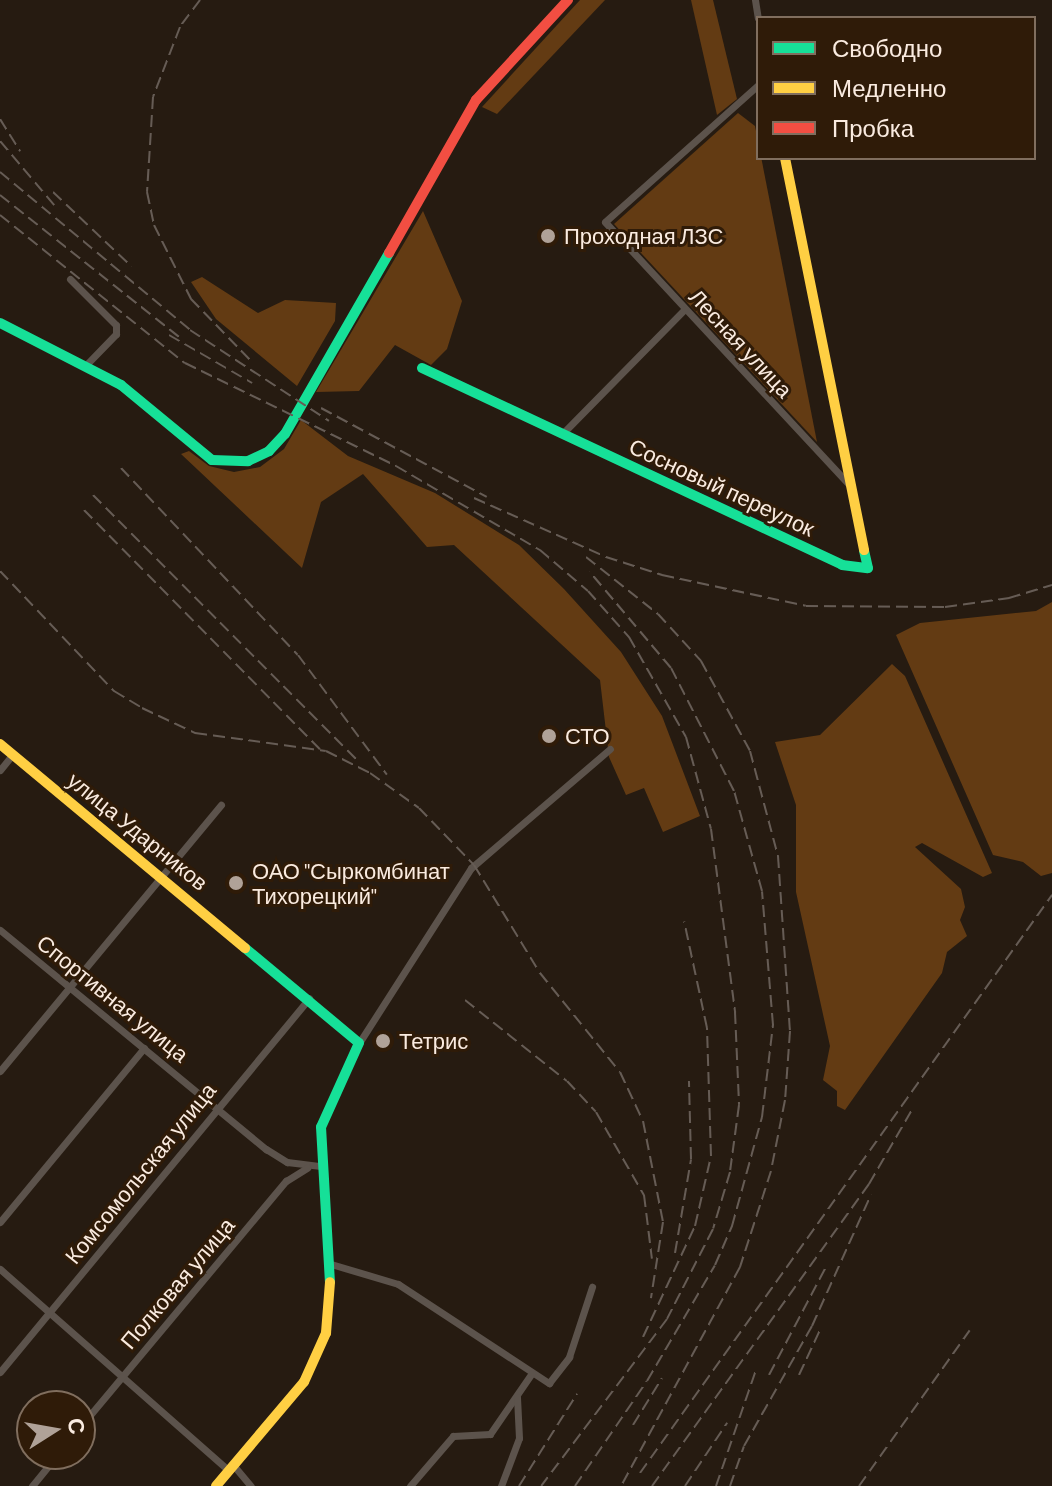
<!DOCTYPE html>
<html>
<head>
<meta charset="utf-8">
<style>
	body { margin:0 }
	#map { position:relative; width:1052px; height:1486px; overflow:hidden; background:#261b11; font-family:Barlow,sans-serif }
	div>[style] { position:absolute }
	[style*='--x'] { left:calc(var(--x)*1px); top:calc(var(--y)*1px); width:calc(var(--w)*1px); rotate:calc(var(--a)*1deg) }
	.forest>* { inset:0; background:#633b13 }
	.street>* { height:7px; margin:-3.5px; padding:0 3.5px; transform-origin:3.5px; border-radius:3.5px; background:#5c534c }
	.fast>* { height:10px; margin:-5px; padding:0 5px; transform-origin:5px; border-radius:5px; background:#16e098 }
	.slow>* { height:10px; margin:-5px; padding:0 5px; transform-origin:5px; border-radius:5px; background:#ffcf43 }
	.jam>* { height:10px; margin:-5px; padding:0 5px; transform-origin:5px; border-radius:5px; background:#f24e42 }
	.rail>* { height:2px; margin-top:-1px; transform-origin:0; background:repeating-linear-gradient(90deg,#665c55 0 12px,transparent 0 18px) }
	.dots>* { width:22px; height:22px; translate:-50% -50%; box-sizing:border-box; border:4px solid #2f1b08; border-radius:50% }
	span { translate:-50% -50%; white-space:nowrap; text-align:center; line-height:1.15; -webkit-text-stroke:6px #2f1b08; paint-order:stroke }
	.poi-label { font-size:22px; color:#faebe0 }
	.left { translate:0 -50%; text-align:left }
	.street-label { font-size:22px; color:#faebe0 }
	.legend { position:absolute; left:756px; top:16px; width:280px; height:144px; box-sizing:border-box; background:#2f1b08; border:2px solid #806e5e; margin:0; padding:10px 14px; list-style:none; font-size:24px; color:#faebe0 }
	.legend li { display:flex; align-items:center; gap:16px; height:40px }
	.legend b { width:40px; border:2px solid #806e5e }
	.north { position:absolute; left:16px; top:1390px; width:80px; height:80px; box-sizing:border-box; background:#2f1b08; border:2px solid #806e5e; border-radius:50%; rotate:79deg; font-size:22px; font-weight:700; line-height:32px; text-align:center; color:#faebe0 }
	.north::after { content:''; display:block; margin:auto; width:28px; height:36px; background:#b0a298; clip-path:polygon(50% 0,100% 100%,50% 72%,0 100%) }
</style>
</head>
<body>
<div id="map">
	<div class="forest">
		<i style="clip-path:polygon(580px 0,605px 0,497px 114px,482px 107px)"></i>
		<i style="clip-path:polygon(691px 0,713px 0,737px 99px,717px 115px)"></i>
		<i style="clip-path:polygon(738px 113px,755px 126px,817px 442px,614px 224px)"></i>
		<i style="clip-path:polygon(423px 211px,462px 301px,447px 349px,431px 365px,395px 345px,359px 391px,316px 392px)"></i>
		<i style="clip-path:polygon(202px 277px,258px 313px,285px 300px,336px 303px,335px 321px,297px 386px,216px 319px,191px 282px)"></i>
		<i style="clip-path:polygon(301px 420px,348px 456px,435px 493px,519px 545px,564px 589px,621px 652px,662px 716px,700px 816px,663px 832px,644px 788px,626px 795px,609px 757px,600px 680px,454px 545px,427px 547px,363px 474px,321px 502px,302px 568px,181px 454px,189px 451px,209px 466px,234px 472px,260px 467px,284px 449px)"></i>
		<i style="clip-path:polygon(1052px 602px,1052px 873px,1041px 876px,1023px 862px,993px 855px,896px 635px,920px 623px,1036px 611px)"></i>
		<i style="clip-path:polygon(892px 664px,905px 676px,992px 873px,983px 877px,922px 843px,915px 847px,961px 889px,965px 907px,960px 920px,967px 936px,947px 952px,942px 973px,845px 1110px,837px 1106px,837px 1091px,823px 1080px,830px 1046px,796px 892px,796px 805px,775px 742px,820px 735px)"></i>
	</div>
	<div class="street">
		<i style="--x:755;--y:0;--w:18;--a:81"></i>
		<i style="--x:758;--y:85;--w:205;--a:138.2"></i>
		<i style="--x:605;--y:222;--w:360;--a:47.1"></i>
		<i style="--x:70;--y:279;--w:65;--a:45"></i>
		<i style="--x:116;--y:325;--w:9;--a:90"></i>
		<i style="--x:116;--y:334;--w:43;--a:134.1"></i>
		<i style="--x:562;--y:434;--w:174;--a:-45.5"></i>
		<i style="--x:0;--y:770;--w:19;--a:-51"></i>
		<i style="--x:0;--y:930;--w:345;--a:39.5"></i>
		<i style="--x:266;--y:1149;--w:25;--a:32"></i>
		<i style="--x:287;--y:1162;--w:34;--a:7"></i>
		<i style="--x:359;--y:1043;--w:208;--a:-57.4"></i>
		<i style="--x:471;--y:868;--w:183;--a:-40.6"></i>
		<i style="--x:0;--y:1071;--w:346;--a:-50.3"></i>
		<i style="--x:0;--y:1222;--w:226;--a:-50.4"></i>
		<i style="--x:331;--y:1264;--w:70;--a:16.6"></i>
		<i style="--x:398;--y:1284;--w:181;--a:33.3"></i>
		<i style="--x:549;--y:1383;--w:33;--a:-52"></i>
		<i style="--x:569;--y:1357;--w:74;--a:-71.8"></i>
		<i style="--x:0;--y:1269;--w:305;--a:41.4"></i>
		<i style="--x:0;--y:1372;--w:485;--a:-50.4"></i>
		<i style="--x:80;--y:1427;--w:321;--a:-50.1"></i>
		<i style="--x:286;--y:1181;--w:25;--a:-32"></i>
		<i style="--x:234;--y:1466;--w:26;--a:50"></i>
		<i style="--x:32;--y:1486;--w:41;--a:-50.9"></i>
		<i style="--x:410;--y:1486;--w:66;--a:-49.3"></i>
		<i style="--x:453;--y:1436;--w:37;--a:-3"></i>
		<i style="--x:490;--y:1434;--w:74;--a:-55.5"></i>
		<i style="--x:501;--y:1486;--w:51;--a:-69.4"></i>
		<i style="--x:519;--y:1438;--w:41;--a:-92.8"></i>
	</div>
	<div class="fast">
		<i style="--x:0;--y:323;--w:136;--a:27.1"></i>
		<i style="--x:121;--y:385;--w:118;--a:39.5"></i>
		<i style="--x:212;--y:460;--w:36;--a:2"></i>
		<i style="--x:248;--y:461;--w:23;--a:-25"></i>
		<i style="--x:269;--y:451;--w:23;--a:-47"></i>
		<i style="--x:285;--y:434;--w:209;--a:-60.1"></i>
		<i style="--x:422;--y:368;--w:464;--a:25.1"></i>
		<i style="--x:842;--y:565;--w:26;--a:7"></i>
		<i style="--x:868;--y:568;--w:18;--a:-103"></i>
		<i style="--x:245;--y:948;--w:148;--a:39.8"></i>
		<i style="--x:359;--y:1043;--w:92;--a:114.3"></i>
		<i style="--x:321;--y:1127;--w:155;--a:86.7"></i>
	</div>
	<div class="slow">
		<i style="--x:785;--y:158;--w:400;--a:78.6"></i>
		<i style="--x:0;--y:744;--w:319;--a:39.8"></i>
		<i style="--x:216;--y:1486;--w:136;--a:-49.8"></i>
		<i style="--x:304;--y:1382;--w:54;--a:-65.8"></i>
		<i style="--x:326;--y:1333;--w:51;--a:-85.5"></i>
	</div>
	<div class="jam">
		<i style="--x:389;--y:253;--w:176;--a:-60.4"></i>
		<i style="--x:476;--y:100;--w:136;--a:-47.4"></i>
	</div>
	<div class="rail">
		<i style="--x:200;--y:0;--w:34;--a:127"></i>
		<i style="--x:180;--y:27;--w:75;--a:111.1"></i>
		<i style="--x:153;--y:97;--w:95;--a:93.6"></i>
		<i style="--x:147;--y:192;--w:34;--a:78"></i>
		<i style="--x:154;--y:225;--w:83;--a:63.4"></i>
		<i style="--x:191;--y:299;--w:86;--a:45.9"></i>
		<i style="--x:0;--y:119;--w:38;--a:58"></i>
		<i style="--x:0;--y:141;--w:84;--a:49.8"></i>
		<i style="--x:0;--y:172;--w:247;--a:39.7"></i>
		<i style="--x:190;--y:330;--w:166;--a:33.2"></i>
		<i style="--x:53;--y:192;--w:108;--a:43.5"></i>
		<i style="--x:0;--y:195;--w:232;--a:38.4"></i>
		<i style="--x:0;--y:215;--w:237;--a:38.7"></i>
		<i style="--x:185;--y:363;--w:235;--a:26"></i>
		<i style="--x:396;--y:466;--w:167;--a:30.3"></i>
		<i style="--x:540;--y:550;--w:63;--a:40.5"></i>
		<i style="--x:588;--y:591;--w:62;--a:48.3"></i>
		<i style="--x:629;--y:637;--w:115;--a:60.3"></i>
		<i style="--x:686;--y:737;--w:95;--a:74.8"></i>
		<i style="--x:711;--y:829;--w:185;--a:82.5"></i>
		<i style="--x:735;--y:1012;--w:93;--a:87.5"></i>
		<i style="--x:739;--y:1105;--w:68;--a:97.7"></i>
		<i style="--x:730;--y:1172;--w:59;--a:106.6"></i>
		<i style="--x:713;--y:1229;--w:101;--a:117.1"></i>
		<i style="--x:667;--y:1319;--w:209;--a:127"></i>
		<i style="--x:169;--y:335;--w:96;--a:30"></i>
		<i style="--x:321;--y:408;--w:188;--a:28.2"></i>
		<i style="--x:121;--y:468;--w:257;--a:46.6"></i>
		<i style="--x:298;--y:655;--w:149;--a:53.4"></i>
		<i style="--x:93;--y:495;--w:373;--a:45.1"></i>
		<i style="--x:474;--y:498;--w:145;--a:24.1"></i>
		<i style="--x:606;--y:557;--w:59;--a:17.8"></i>
		<i style="--x:662;--y:575;--w:147;--a:12.1"></i>
		<i style="--x:806;--y:606;--w:139;--a:0.4"></i>
		<i style="--x:945;--y:607;--w:65;--a:-8"></i>
		<i style="--x:1009;--y:598;--w:45;--a:-16.8"></i>
		<i style="--x:84;--y:510;--w:336;--a:45.4"></i>
		<i style="--x:586;--y:557;--w:92;--a:38.4"></i>
		<i style="--x:658;--y:614;--w:64;--a:47.5"></i>
		<i style="--x:701;--y:661;--w:102;--a:61.4"></i>
		<i style="--x:750;--y:751;--w:109;--a:75.1"></i>
		<i style="--x:778;--y:856;--w:175;--a:86.1"></i>
		<i style="--x:790;--y:1031;--w:69;--a:94.1"></i>
		<i style="--x:785;--y:1100;--w:72;--a:101.2"></i>
		<i style="--x:771;--y:1171;--w:101;--a:107.9"></i>
		<i style="--x:740;--y:1267;--w:249;--a:118.5"></i>
		<i style="--x:0;--y:571;--w:166;--a:46.5"></i>
		<i style="--x:114;--y:691;--w:33;--a:31"></i>
		<i style="--x:142;--y:708;--w:59;--a:25.3"></i>
		<i style="--x:195;--y:733;--w:132;--a:7.8"></i>
		<i style="--x:326;--y:751;--w:49;--a:26.6"></i>
		<i style="--x:370;--y:773;--w:60;--a:35.5"></i>
		<i style="--x:419;--y:808;--w:79;--a:46"></i>
		<i style="--x:474;--y:865;--w:127;--a:58.6"></i>
		<i style="--x:540;--y:973;--w:127;--a:51.1"></i>
		<i style="--x:620;--y:1072;--w:54;--a:64.9"></i>
		<i style="--x:643;--y:1121;--w:103;--a:78.8"></i>
		<i style="--x:663;--y:1222;--w:77;--a:99"></i>
		<i style="--x:465;--y:1000;--w:130;--a:38.5"></i>
		<i style="--x:567;--y:1081;--w:42;--a:46.9"></i>
		<i style="--x:596;--y:1112;--w:96;--a:60"></i>
		<i style="--x:644;--y:1195;--w:64;--a:82.9"></i>
		<i style="--x:675;--y:1253;--w:95;--a:-80.3"></i>
		<i style="--x:691;--y:1159;--w:78;--a:-91.5"></i>
		<i style="--x:643;--y:1337;--w:123;--a:-64.9"></i>
		<i style="--x:695;--y:1226;--w:72;--a:-77.1"></i>
		<i style="--x:711;--y:1156;--w:128;--a:-91.8"></i>
		<i style="--x:707;--y:1028;--w:109;--a:-102.1"></i>
		<i style="--x:769;--y:1375;--w:122;--a:-62.2"></i>
		<i style="--x:799;--y:1375;--w:50;--a:-65"></i>
		<i style="--x:633;--y:1425;--w:55;--a:-58.3"></i>
		<i style="--x:640;--y:1473;--w:710;--a:-54.52"></i>
		<i style="--x:519;--y:1486;--w:109;--a:-57.8"></i>
		<i style="--x:575;--y:1486;--w:127;--a:-55.6"></i>
		<i style="--x:647;--y:1381;--w:134;--a:-59.6"></i>
		<i style="--x:715;--y:1265;--w:43;--a:-66.4"></i>
		<i style="--x:732;--y:1226;--w:113;--a:-74.6"></i>
		<i style="--x:762;--y:1117;--w:93;--a:-83.2"></i>
		<i style="--x:773;--y:1025;--w:134;--a:-94.7"></i>
		<i style="--x:762;--y:891;--w:104;--a:-105.6"></i>
		<i style="--x:734;--y:791;--w:138;--a:-117.1"></i>
		<i style="--x:671;--y:668;--w:126;--a:-130.2"></i>
		<i style="--x:652;--y:1486;--w:372;--a:-54.3"></i>
		<i style="--x:869;--y:1184;--w:88;--a:-59.9"></i>
		<i style="--x:685;--y:1486;--w:76;--a:-56.3"></i>
		<i style="--x:716;--y:1486;--w:123;--a:-71"></i>
		<i style="--x:730;--y:1486;--w:42;--a:-70.7"></i>
		<i style="--x:744;--y:1446;--w:138;--a:-60.5"></i>
		<i style="--x:812;--y:1326;--w:144;--a:-65.8"></i>
		<i style="--x:859;--y:1486;--w:191;--a:-54.6"></i>
	</div>
	<div class="dots">
		<i style="left:548px;top:236px;background:#b0a298"></i>
		<i style="left:549px;top:736px;background:#b0a298"></i>
		<i style="left:236px;top:883px;background:#b0a298"></i>
		<i style="left:383px;top:1041px;background:#b0a298"></i>
	</div>
	<div class="poi-label">
		<span class="left" style="left:564px;top:236px">Проходная ЛЗС</span>
		<span class="left" style="left:565px;top:736px">СТО</span>
		<span class="left" style="left:252px;top:883px">ОАО "Сыркомбинат<br>Тихорецкий"</span>
		<span class="left" style="left:399px;top:1041px">Тетрис</span>
	</div>
	<div class="street-label">
		<span style="left:741px;top:343px;rotate:47deg">Лесная улица</span>
		<span style="left:722px;top:487px;rotate:25deg">Сосновый переулок</span>
		<span style="left:138px;top:831px;rotate:39deg">улица Ударников</span>
		<span style="left:113px;top:998px;rotate:39deg">Спортивная улица</span>
		<span style="left:140px;top:1173px;rotate:-51deg">Комсомольская улица</span>
		<span style="left:177px;top:1283px;rotate:-50deg">Полковая улица</span>
	</div>
	<ul class="legend">
	<li><b style="height:10px;background:#16e098"></b>Свободно</li>
	<li><b style="height:10px;background:#ffcf43"></b>Медленно</li>
	<li><b style="height:10px;background:#f24e42"></b>Пробка</li>
	</ul>
	<div class="north">С</div>
</div>
</body>
</html>
